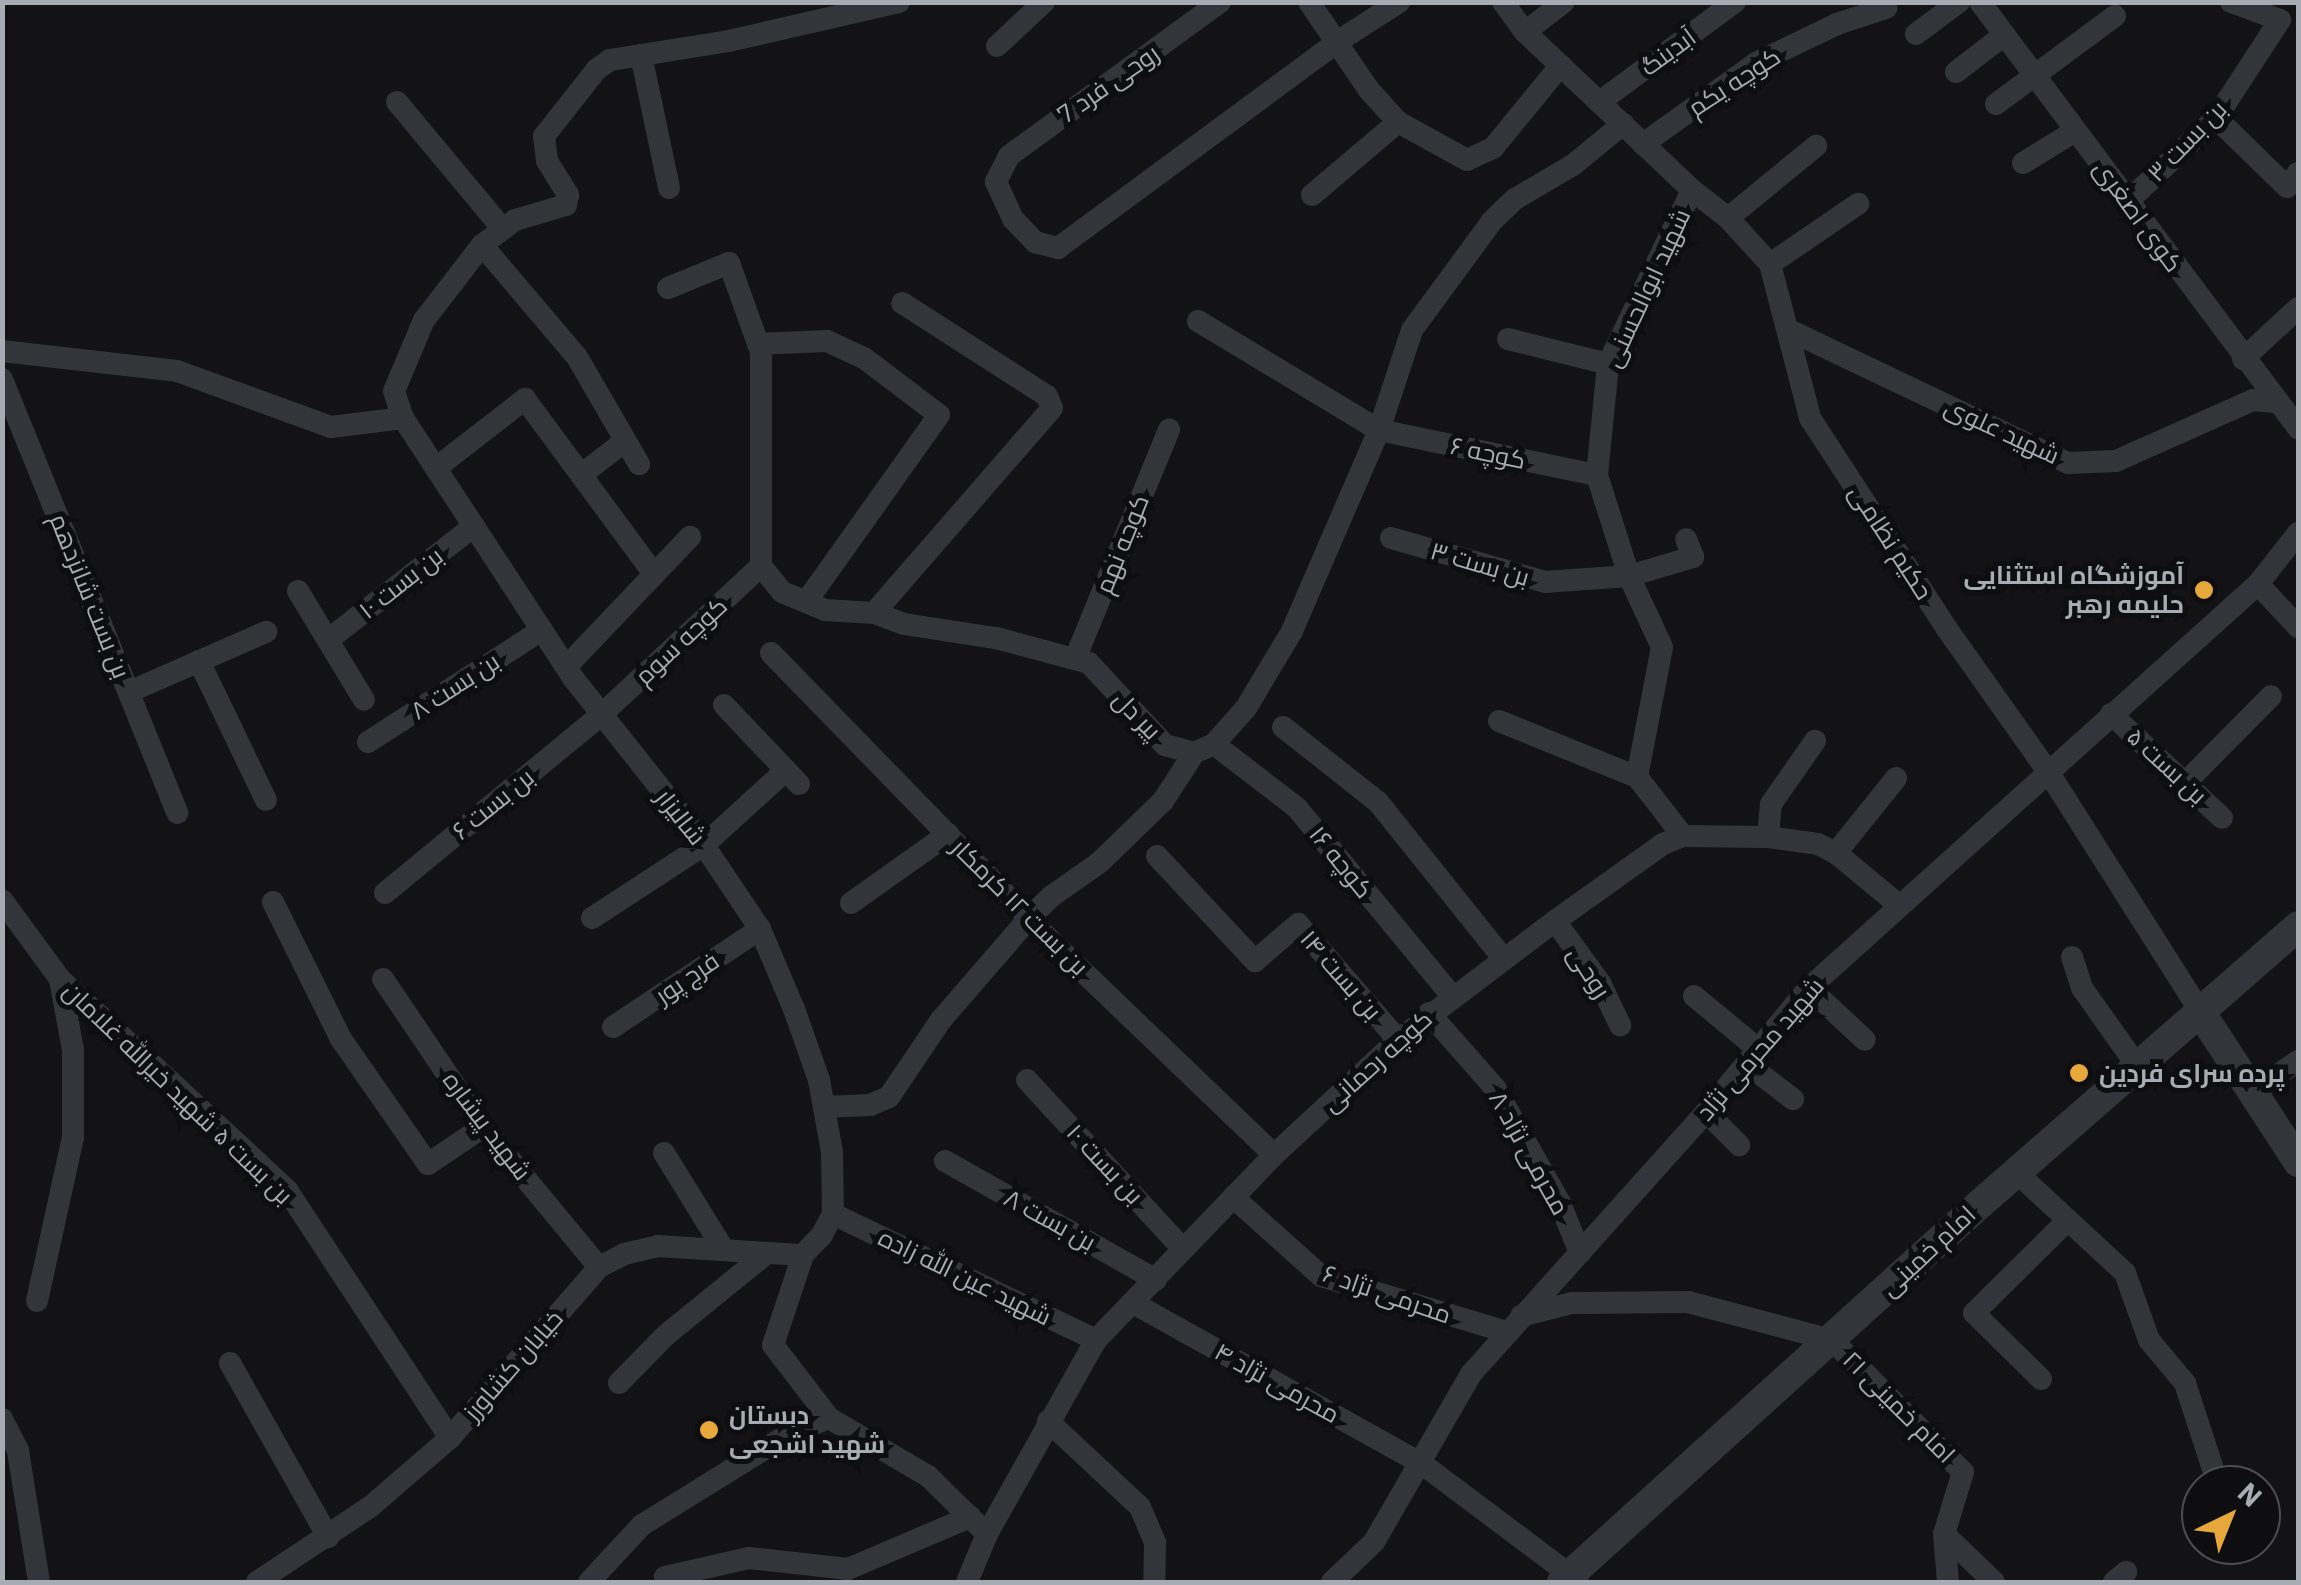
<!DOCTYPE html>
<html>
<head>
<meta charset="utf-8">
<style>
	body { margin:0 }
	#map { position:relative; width:2301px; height:1585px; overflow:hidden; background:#131315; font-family:"IBM Plex Sans",Cairo,sans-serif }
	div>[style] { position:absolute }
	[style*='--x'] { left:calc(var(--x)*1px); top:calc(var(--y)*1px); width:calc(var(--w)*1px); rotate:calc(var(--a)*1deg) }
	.minor>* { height:22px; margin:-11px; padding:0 11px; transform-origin:11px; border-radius:11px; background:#34353a }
	.tertiary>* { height:30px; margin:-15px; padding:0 15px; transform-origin:15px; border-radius:15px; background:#34353a }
	.dots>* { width:28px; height:28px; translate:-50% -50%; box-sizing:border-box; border:5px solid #0e0e10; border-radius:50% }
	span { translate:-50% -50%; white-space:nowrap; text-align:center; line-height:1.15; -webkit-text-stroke:10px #0e0e10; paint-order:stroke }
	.street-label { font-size:25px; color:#a6abb4 }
	.poi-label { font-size:25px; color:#a6abb4; font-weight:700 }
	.right { translate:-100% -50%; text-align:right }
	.left { translate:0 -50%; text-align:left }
	.frame { position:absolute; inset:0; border:5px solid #a6abb4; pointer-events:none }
	.north { position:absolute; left:2181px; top:1465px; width:100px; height:100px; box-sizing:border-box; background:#0e0e10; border:2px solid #4b4d52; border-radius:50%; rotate:43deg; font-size:28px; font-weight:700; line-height:40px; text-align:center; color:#a6abb4 }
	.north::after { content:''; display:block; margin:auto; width:35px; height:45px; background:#e6a83a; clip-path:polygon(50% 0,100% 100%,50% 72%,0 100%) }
</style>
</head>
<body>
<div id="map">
	<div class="minor">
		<i style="--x:899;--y:2;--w:174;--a:167.1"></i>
		<i style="--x:729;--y:41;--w:121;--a:170.9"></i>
		<i style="--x:610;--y:60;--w:16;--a:145"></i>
		<i style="--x:597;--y:69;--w:85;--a:128.3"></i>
		<i style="--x:544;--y:136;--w:25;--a:83"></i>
		<i style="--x:547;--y:161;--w:40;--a:58"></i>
		<i style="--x:568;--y:195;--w:10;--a:101"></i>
		<i style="--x:566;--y:205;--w:53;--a:163.6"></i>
		<i style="--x:515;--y:220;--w:41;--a:142.9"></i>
		<i style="--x:482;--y:245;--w:95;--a:127.7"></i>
		<i style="--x:424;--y:320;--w:77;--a:112.9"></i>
		<i style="--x:394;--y:391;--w:28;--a:72"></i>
		<i style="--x:403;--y:418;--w:311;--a:56.8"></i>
		<i style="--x:573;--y:678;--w:196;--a:51.6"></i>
		<i style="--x:695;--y:832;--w:117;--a:56.2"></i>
		<i style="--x:760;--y:929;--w:87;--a:67"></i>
		<i style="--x:794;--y:1009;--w:75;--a:70.6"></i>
		<i style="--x:819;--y:1080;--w:73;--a:79.8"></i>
		<i style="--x:832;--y:1152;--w:62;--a:89.1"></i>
		<i style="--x:833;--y:1214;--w:24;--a:118"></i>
		<i style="--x:822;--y:1235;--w:28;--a:134"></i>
		<i style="--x:803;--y:1255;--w:95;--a:108.4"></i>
		<i style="--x:773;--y:1345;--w:92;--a:52.5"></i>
		<i style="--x:829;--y:1418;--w:115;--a:30.4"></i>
		<i style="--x:928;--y:1476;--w:83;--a:44.5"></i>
		<i style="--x:1220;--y:2;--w:261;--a:143.9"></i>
		<i style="--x:1009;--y:156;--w:29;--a:117"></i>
		<i style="--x:996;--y:182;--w:41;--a:65.3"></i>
		<i style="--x:1013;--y:219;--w:32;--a:46"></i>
		<i style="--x:1035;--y:242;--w:24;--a:15"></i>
		<i style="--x:1058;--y:248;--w:347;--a:-36.4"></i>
		<i style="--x:1337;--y:42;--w:74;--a:-32.8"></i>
		<i style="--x:1309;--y:2;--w:107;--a:55.7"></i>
		<i style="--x:1369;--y:90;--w:43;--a:47.8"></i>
		<i style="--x:1398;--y:122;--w:79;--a:28.8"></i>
		<i style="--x:1467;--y:160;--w:29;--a:-25"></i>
		<i style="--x:1493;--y:148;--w:107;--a:-50.7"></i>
		<i style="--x:1503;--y:2;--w:37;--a:54"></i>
		<i style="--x:1525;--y:32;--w:230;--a:43.4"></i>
		<i style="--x:1692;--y:190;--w:46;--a:37.9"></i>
		<i style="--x:1728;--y:218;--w:62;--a:47.6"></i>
		<i style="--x:1770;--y:264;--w:159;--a:75.4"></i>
		<i style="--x:1810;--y:418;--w:252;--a:57"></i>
		<i style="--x:1947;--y:629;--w:173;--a:54.7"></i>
		<i style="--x:2047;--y:770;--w:288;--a:57.6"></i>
		<i style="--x:1980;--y:2;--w:532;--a:53.26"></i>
		<i style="--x:1525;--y:32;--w:49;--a:-37.6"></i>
		<i style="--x:1916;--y:34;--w:54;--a:-36.7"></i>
		<i style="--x:997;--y:46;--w:64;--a:-43.1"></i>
		<i style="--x:641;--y:55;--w:136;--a:78.1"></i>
		<i style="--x:1956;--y:72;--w:61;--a:-37.6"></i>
		<i style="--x:1601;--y:101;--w:167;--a:-36.5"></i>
		<i style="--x:397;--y:102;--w:164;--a:50.2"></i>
		<i style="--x:1996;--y:104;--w:148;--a:-36.5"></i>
		<i style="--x:2216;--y:118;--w:99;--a:44.2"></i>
		<i style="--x:2287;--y:187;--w:18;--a:-52"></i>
		<i style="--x:1643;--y:144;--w:139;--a:-35.6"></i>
		<i style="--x:1756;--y:63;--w:90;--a:-25.7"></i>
		<i style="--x:1837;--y:24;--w:52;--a:-18.1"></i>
		<i style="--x:2023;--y:163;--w:61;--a:-31.6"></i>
		<i style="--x:1312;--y:195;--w:113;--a:-40.3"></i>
		<i style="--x:2127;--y:202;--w:122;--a:-43.3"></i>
		<i style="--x:2216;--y:118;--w:117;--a:-56.9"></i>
		<i style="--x:2280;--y:20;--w:52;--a:-159.8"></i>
		<i style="--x:1728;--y:218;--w:114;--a:-39.3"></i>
		<i style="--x:482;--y:245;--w:147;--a:49.7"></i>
		<i style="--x:577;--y:357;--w:124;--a:59.9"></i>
		<i style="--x:1770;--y:264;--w:107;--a:-34.3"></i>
		<i style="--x:668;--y:288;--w:66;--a:-22.3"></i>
		<i style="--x:729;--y:263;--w:95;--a:70.2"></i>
		<i style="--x:761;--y:352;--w:214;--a:90"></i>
		<i style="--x:761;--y:566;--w:33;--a:51"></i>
		<i style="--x:782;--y:592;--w:47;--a:22.7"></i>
		<i style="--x:825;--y:610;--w:49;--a:3.5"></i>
		<i style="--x:874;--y:613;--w:32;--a:20"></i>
		<i style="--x:904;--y:624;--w:93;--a:8.7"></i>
		<i style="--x:996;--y:638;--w:96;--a:15"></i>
		<i style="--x:1089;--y:663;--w:112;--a:47.2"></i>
		<i style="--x:1165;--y:745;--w:30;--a:15"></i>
		<i style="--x:1194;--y:753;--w:22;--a:-24"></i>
		<i style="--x:1214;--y:744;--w:48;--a:-48.4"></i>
		<i style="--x:1246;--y:708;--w:90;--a:-59.1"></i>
		<i style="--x:1292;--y:631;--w:219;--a:-66.6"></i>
		<i style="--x:1379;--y:430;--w:105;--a:-71.7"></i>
		<i style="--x:1412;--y:330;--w:135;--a:-53.7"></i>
		<i style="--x:1492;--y:221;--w:32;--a:-44"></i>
		<i style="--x:1515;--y:199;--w:67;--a:-30.4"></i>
		<i style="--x:1573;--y:165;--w:65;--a:-39.4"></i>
		<i style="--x:1198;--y:321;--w:211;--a:31.1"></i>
		<i style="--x:1379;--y:430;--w:223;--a:11.7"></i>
		<i style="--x:1791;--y:331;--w:307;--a:25.5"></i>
		<i style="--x:2068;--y:463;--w:48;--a:-2.4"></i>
		<i style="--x:2116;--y:461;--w:150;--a:-24"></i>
		<i style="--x:2253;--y:400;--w:22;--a:5"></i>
		<i style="--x:1508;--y:339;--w:103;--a:14"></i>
		<i style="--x:758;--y:344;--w:69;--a:-2.5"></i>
		<i style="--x:827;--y:341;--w:41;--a:24.7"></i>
		<i style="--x:864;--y:358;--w:94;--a:37.2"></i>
		<i style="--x:939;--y:415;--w:229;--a:125.4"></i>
		<i style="--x:2;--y:351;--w:176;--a:6.5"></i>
		<i style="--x:177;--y:371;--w:164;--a:20"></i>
		<i style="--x:331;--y:427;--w:73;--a:-7.1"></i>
		<i style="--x:2243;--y:359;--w:75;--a:-42.8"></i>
		<i style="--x:2;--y:379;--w:468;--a:68"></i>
		<i style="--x:436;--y:468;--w:113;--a:-37.8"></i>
		<i style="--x:525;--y:399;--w:217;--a:53.6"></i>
		<i style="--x:581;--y:475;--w:56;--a:-37.7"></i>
		<i style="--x:1391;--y:538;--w:160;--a:15.9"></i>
		<i style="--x:1545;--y:582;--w:84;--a:-4.1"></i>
		<i style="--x:1629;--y:576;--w:67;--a:-16.5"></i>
		<i style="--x:1693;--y:557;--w:19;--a:-111"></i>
		<i style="--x:2258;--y:584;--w:59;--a:47.1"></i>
		<i style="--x:298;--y:591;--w:127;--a:58.8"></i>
		<i style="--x:874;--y:613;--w:271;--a:-49"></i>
		<i style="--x:1052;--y:408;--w:13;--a:-113"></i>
		<i style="--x:1047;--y:396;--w:172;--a:-147.3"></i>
		<i style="--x:328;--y:640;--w:185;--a:-38"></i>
		<i style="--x:771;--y:653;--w:399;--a:45.8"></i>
		<i style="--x:1049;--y:939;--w:312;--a:43.8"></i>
		<i style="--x:1075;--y:659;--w:248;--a:-67.7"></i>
		<i style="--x:199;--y:661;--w:154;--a:64.3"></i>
		<i style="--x:566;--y:667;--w:180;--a:-46.4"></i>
		<i style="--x:129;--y:692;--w:150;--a:-23.7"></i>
		<i style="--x:724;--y:705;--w:109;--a:46.5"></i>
		<i style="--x:2111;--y:714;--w:152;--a:43.1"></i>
		<i style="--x:1499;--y:721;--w:149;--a:22.1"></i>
		<i style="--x:1283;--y:727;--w:121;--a:38.3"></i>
		<i style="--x:1378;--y:802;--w:201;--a:51.3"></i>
		<i style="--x:368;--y:742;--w:207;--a:-32.8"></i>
		<i style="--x:1214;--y:744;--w:105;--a:37.6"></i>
		<i style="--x:1297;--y:808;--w:244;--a:50.5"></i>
		<i style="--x:2185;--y:783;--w:122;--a:-45.3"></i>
		<i style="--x:1683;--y:836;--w:75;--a:-127.9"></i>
		<i style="--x:1637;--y:777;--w:132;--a:-79.1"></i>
		<i style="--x:1662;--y:647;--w:78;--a:-114.9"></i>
		<i style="--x:1629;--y:576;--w:106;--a:-107.6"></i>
		<i style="--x:1597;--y:475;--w:112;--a:-84.3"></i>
		<i style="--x:1608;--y:364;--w:193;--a:-64.2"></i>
		<i style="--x:1768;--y:837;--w:33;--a:-85"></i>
		<i style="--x:1771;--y:804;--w:77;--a:-55.1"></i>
		<i style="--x:1836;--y:853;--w:96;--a:-51.3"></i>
		<i style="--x:1157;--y:856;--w:144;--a:47"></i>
		<i style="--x:1255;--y:961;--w:57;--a:-40.7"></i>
		<i style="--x:1298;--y:924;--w:153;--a:49.2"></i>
		<i style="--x:385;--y:893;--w:278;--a:-39.5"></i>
		<i style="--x:600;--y:716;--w:220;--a:-43"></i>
		<i style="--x:2;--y:900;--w:98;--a:53.7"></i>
		<i style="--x:60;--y:979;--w:310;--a:42.9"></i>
		<i style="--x:287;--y:1190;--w:297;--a:56.7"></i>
		<i style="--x:273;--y:902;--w:153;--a:63.6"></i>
		<i style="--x:341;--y:1039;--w:152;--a:55.2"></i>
		<i style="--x:428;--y:1164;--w:66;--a:-33.9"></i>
		<i style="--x:851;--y:903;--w:119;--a:-35.4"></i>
		<i style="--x:592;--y:918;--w:134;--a:-33.1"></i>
		<i style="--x:704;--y:845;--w:111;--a:-42.4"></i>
		<i style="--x:1555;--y:921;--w:77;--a:54"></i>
		<i style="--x:1600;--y:983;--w:47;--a:64.5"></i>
		<i style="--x:2072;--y:957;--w:33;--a:72"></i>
		<i style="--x:2082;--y:988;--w:97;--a:54.7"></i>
		<i style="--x:383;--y:979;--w:179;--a:56"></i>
		<i style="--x:483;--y:1127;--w:182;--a:50.4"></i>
		<i style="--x:1809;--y:988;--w:76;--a:42.9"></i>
		<i style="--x:1694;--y:996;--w:83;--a:39.6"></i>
		<i style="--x:1429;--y:1013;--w:100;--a:48.7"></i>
		<i style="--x:1495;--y:1088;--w:132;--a:60.5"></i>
		<i style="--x:1560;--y:1203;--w:54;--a:68.2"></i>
		<i style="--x:613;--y:1027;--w:177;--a:-33.7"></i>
		<i style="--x:1747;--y:1064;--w:58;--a:37.3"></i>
		<i style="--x:1027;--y:1080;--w:230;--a:47.3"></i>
		<i style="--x:2253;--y:1092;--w:55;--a:-34.6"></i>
		<i style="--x:824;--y:1107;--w:46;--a:-2.5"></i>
		<i style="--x:870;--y:1105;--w:21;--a:-23"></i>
		<i style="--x:889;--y:1097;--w:93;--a:-56"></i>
		<i style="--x:941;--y:1020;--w:135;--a:-49.2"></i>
		<i style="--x:1029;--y:918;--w:32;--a:-44"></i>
		<i style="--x:1052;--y:896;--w:59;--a:-35.3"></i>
		<i style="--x:1100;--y:862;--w:88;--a:-44.1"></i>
		<i style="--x:1163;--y:801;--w:57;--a:-57.1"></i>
		<i style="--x:1706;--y:1112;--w:47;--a:45"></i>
		<i style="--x:664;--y:1153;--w:114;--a:58.3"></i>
		<i style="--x:945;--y:1161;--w:242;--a:29.4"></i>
		<i style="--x:2016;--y:1172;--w:149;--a:42.8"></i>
		<i style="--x:2125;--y:1273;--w:71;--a:70.3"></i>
		<i style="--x:2149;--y:1340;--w:56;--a:50.1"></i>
		<i style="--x:2185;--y:1383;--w:90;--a:72"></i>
		<i style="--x:1233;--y:1197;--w:118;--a:41.9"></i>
		<i style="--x:1321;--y:1276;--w:194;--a:16.8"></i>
		<i style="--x:833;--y:1214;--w:292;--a:25.6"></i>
		<i style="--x:37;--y:1301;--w:168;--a:-77.6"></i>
		<i style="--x:73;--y:1137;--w:87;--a:-90"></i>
		<i style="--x:73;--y:1050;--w:72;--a:-100.4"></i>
		<i style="--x:1133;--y:1303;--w:329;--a:29.1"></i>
		<i style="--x:1421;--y:1463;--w:196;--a:36.9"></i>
		<i style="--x:1521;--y:1316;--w:53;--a:-14.3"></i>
		<i style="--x:1572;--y:1303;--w:116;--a:-0.5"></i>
		<i style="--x:1688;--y:1302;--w:149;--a:14.8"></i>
		<i style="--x:1832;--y:1340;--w:186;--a:45.2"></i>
		<i style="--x:1963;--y:1472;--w:65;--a:107"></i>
		<i style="--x:1944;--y:1534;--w:48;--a:85.2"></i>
		<i style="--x:230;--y:1363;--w:200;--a:60.6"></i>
		<i style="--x:2041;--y:1379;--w:94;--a:-135.4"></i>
		<i style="--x:1974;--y:1313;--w:132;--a:-44.7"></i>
		<i style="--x:619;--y:1383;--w:67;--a:-45.6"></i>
		<i style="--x:666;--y:1335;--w:130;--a:-39.1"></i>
		<i style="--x:2;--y:1419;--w:36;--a:63"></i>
		<i style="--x:18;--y:1451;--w:133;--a:80.9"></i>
		<i style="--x:1048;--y:1421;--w:126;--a:43.1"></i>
		<i style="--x:1140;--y:1507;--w:39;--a:67"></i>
		<i style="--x:1155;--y:1543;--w:39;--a:91"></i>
		<i style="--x:1944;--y:1534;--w:69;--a:43.8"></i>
		<i style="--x:665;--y:1577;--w:86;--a:-12.7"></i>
		<i style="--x:749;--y:1558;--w:100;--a:6.3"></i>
		<i style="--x:848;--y:1569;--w:133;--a:-23.1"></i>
		<i style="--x:257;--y:1582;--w:136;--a:-33.6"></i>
		<i style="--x:370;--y:1507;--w:106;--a:-40.8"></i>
		<i style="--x:450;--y:1438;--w:227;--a:-48.9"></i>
		<i style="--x:599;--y:1267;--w:28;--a:-27"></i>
		<i style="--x:624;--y:1254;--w:35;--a:-13"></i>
		<i style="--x:658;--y:1246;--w:145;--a:3.6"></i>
		<i style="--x:589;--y:1582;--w:78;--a:-47.1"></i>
		<i style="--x:642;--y:1525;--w:171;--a:-31.8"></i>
		<i style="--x:787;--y:1435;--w:45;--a:-22"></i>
		<i style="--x:967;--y:1582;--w:52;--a:-67.4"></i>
		<i style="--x:987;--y:1534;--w:223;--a:-60.7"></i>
		<i style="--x:1096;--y:1340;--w:257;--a:-46.1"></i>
		<i style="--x:1274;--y:1155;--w:169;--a:-42.8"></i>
		<i style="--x:1398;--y:1040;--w:197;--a:-37.2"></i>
		<i style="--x:1555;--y:921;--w:133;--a:-35.5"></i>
		<i style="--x:1663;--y:844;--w:22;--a:-22"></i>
		<i style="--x:1683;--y:836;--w:85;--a:0.7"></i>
		<i style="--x:1768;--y:837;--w:50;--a:8"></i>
		<i style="--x:1818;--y:844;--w:20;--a:27"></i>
		<i style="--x:1836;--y:853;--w:83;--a:39.6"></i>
		<i style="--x:1332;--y:1582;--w:58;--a:-43.6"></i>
		<i style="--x:1374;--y:1542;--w:194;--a:-60"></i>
		<i style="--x:1471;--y:1374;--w:352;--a:-48.1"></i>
		<i style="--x:1706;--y:1112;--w:161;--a:-50.3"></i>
		<i style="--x:1809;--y:988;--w:604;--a:-41.98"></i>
		<i style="--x:2258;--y:584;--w:65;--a:-51.9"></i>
		<i style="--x:2114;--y:1582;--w:16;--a:-40"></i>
	</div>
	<div class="tertiary">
		<i style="--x:2201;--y:1013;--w:178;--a:56.9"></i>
		<i style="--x:1562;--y:1582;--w:565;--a:-42.13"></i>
		<i style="--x:1981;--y:1203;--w:421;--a:-41.1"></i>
	</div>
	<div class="dots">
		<i style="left:2204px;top:590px;background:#e6a83a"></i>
		<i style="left:2079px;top:1073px;background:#e6a83a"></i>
		<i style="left:709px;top:1430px;background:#e6a83a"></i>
	</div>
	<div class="street-label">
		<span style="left:1668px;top:52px;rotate:-36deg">آبدینگ</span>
		<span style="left:1734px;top:82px;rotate:-33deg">کوچه یکم</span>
		<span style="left:1108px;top:84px;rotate:-35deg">روحی فرد 7</span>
		<span style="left:2187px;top:141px;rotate:-46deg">بن بست ۳</span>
		<span style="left:2138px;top:216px;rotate:54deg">کوی اصغری</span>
		<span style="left:1647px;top:288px;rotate:-65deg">شهید ابوالحسنی</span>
		<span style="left:2002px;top:431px;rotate:25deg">شهید علوی</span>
		<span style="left:1488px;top:453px;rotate:12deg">کوچه ۶</span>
		<span style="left:1891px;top:542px;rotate:57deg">حکیم نظامی</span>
		<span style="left:1122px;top:544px;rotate:-68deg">کوچه نهم</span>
		<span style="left:1480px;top:564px;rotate:16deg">بن بست ۳</span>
		<span style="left:401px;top:583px;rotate:-38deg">بن بست ۱۰</span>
		<span style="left:90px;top:596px;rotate:68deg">بن بست شانزدهم</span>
		<span style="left:681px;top:641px;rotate:-43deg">کوچه سوم</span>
		<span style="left:455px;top:686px;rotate:-33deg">بن بست ۸</span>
		<span style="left:1137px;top:715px;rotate:46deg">پیر دل</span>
		<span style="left:2167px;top:766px;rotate:43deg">بن بست ۵</span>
		<span style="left:493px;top:804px;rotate:-39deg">بن بست ۶</span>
		<span style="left:681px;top:817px;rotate:52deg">شالیزار</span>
		<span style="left:1341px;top:862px;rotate:51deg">کوچه ۱۶</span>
		<span style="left:1020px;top:907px;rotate:45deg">بن بست ۱۲ کرمکار</span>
		<span style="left:1589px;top:972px;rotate:57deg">روحی</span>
		<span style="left:1341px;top:975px;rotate:49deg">بن بست ۱۴</span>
		<span style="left:687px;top:978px;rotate:-34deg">فرج پور</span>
		<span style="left:1760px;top:1049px;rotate:-49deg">شهید محرمی نژاد</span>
		<span style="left:1377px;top:1061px;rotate:-42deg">کوچه رحمانی</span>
		<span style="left:178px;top:1093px;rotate:44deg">بن بست ۵ شهید خیرالله غلامان</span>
		<span style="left:487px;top:1126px;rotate:53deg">شهید پیشاره</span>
		<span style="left:1529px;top:1153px;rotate:61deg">محرمی نژاد ۸</span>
		<span style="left:1105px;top:1164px;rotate:47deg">بن بست ۱۰</span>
		<span style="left:1050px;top:1220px;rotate:29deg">بن بست ۸</span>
		<span style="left:1928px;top:1251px;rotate:-43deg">امام خمینی</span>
		<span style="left:965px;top:1277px;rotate:26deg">شهید عین الله زاده</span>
		<span style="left:1387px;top:1294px;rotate:19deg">محرمی نژاد ۶</span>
		<span style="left:513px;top:1365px;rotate:-49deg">خیابان کشاورز</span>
		<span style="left:1277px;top:1383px;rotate:29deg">محرمی نژاد ۴</span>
		<span style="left:1899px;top:1407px;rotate:45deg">امام خمینی ۲۱</span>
	</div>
	<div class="poi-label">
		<span class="right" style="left:2184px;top:590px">آموزشگاه استثنایی<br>حلیمه رهبر</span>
		<span class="left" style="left:2099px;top:1073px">پرده سرای فردین</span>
		<span class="left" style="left:729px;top:1430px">دبستان<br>شهید اشجعی</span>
	</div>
	<div class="frame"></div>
	<div class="north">N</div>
</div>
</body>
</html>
